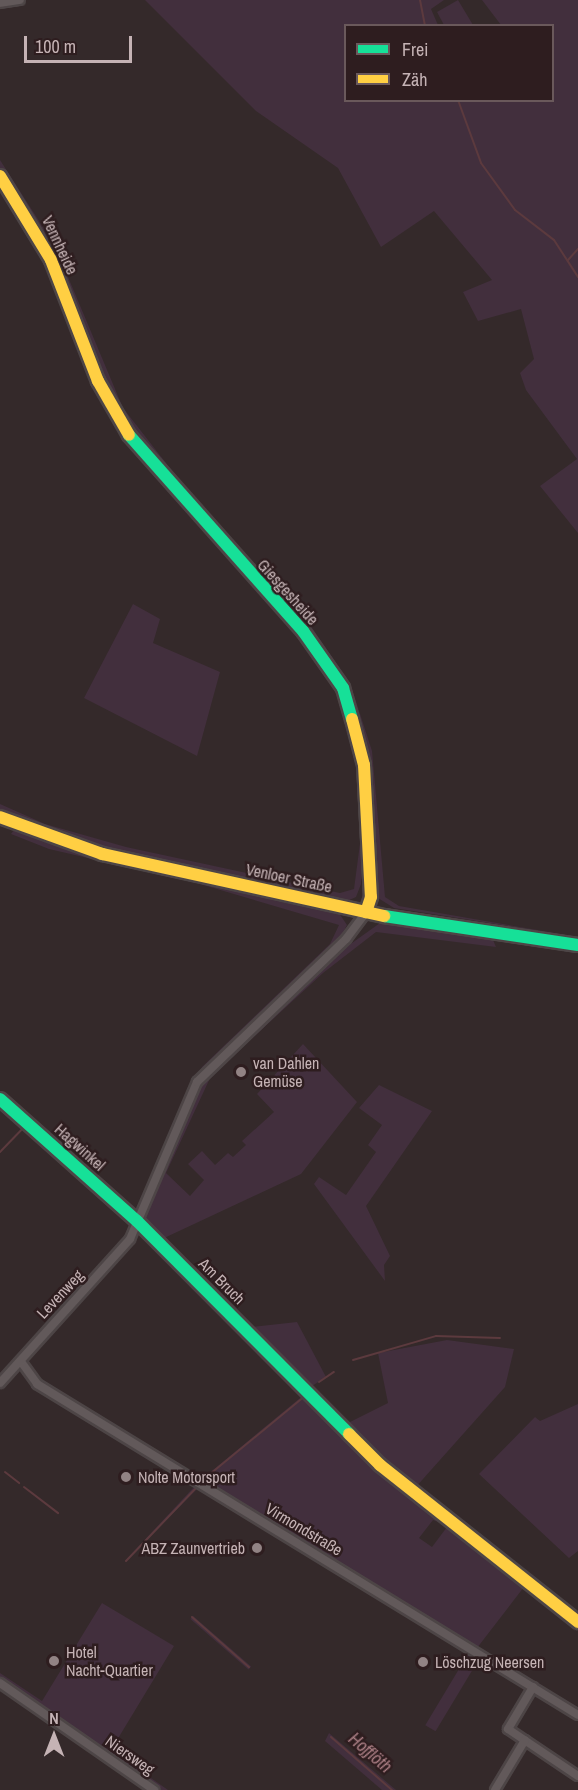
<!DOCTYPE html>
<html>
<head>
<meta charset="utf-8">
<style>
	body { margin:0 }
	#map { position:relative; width:578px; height:1790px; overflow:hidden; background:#34292a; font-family:"Archivo Narrow",sans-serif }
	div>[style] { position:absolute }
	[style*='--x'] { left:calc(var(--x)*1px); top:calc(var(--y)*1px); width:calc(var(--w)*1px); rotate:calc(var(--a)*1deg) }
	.green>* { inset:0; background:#422f3d; transform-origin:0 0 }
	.stream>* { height:2px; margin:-1px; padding:0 1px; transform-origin:1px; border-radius:1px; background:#5c3a3e }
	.roads { filter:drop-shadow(2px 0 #4d4546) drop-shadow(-2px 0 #4d4546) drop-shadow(0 2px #4d4546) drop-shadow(0 -2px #4d4546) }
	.street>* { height:8px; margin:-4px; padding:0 4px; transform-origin:4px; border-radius:4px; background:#62595a }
	.fast>* { height:12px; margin:-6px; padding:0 6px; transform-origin:6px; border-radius:6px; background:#16e098 }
	.slow>* { height:12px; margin:-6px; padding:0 6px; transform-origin:6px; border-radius:6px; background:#ffcf43 }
	.dots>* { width:16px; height:16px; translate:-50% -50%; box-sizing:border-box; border:3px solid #2e1d1f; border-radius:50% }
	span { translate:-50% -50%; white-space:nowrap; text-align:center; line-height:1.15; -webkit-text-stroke:5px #2e1d1f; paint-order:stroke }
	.street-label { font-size:16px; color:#c5b3b5 }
	.poi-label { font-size:16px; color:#c5b3b5 }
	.left { translate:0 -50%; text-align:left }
	.right { translate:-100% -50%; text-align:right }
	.water-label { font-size:18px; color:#aa7e84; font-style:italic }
	.legend { position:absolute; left:344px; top:24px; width:210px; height:78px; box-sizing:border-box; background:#2e1d1f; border:2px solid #6a595b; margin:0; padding:8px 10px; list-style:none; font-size:18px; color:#c5b3b5 }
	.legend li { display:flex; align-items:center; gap:12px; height:30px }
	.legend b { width:30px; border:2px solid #6a595b }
	.north { position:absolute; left:24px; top:1706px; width:60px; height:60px; -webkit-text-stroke:4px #2e1d1f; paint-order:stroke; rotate:0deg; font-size:16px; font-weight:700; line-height:24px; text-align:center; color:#c5b3b5 }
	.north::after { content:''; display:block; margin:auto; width:21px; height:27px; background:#c5b3b5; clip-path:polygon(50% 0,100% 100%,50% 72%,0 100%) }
	.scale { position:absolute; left:24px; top:36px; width:108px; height:27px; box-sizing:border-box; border:3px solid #c5b3b5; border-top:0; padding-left:8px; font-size:18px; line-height:21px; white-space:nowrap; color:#c5b3b5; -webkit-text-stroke:4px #2e1d1f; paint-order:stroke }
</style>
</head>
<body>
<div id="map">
	<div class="green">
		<i style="clip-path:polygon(145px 0,444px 0,431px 9px,438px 25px,346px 26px,346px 100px,552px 100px,552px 26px,501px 25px,482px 0,578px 0,578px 533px,540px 486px,577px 459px,526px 390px,520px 373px,534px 359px,521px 309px,478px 321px,463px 292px,492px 280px,434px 211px,381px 247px,338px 168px,256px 111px)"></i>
		<i style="clip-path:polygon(458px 0,473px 25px,444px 25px,437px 12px)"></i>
		<i style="clip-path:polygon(0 160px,55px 246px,123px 408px,191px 495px,182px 496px,154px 464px,114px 406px,42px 234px,0 170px)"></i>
		<i style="clip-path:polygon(111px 417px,149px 468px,245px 577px,153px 475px)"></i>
		<i style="clip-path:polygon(194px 499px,308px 622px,350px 683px,372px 751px,385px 897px,399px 906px,578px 937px,394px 908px,378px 898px,366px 751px,346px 687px,194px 508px)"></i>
		<i style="clip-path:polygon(250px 582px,298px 631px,339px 689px,359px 752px,364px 830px,361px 884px,356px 897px,345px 902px,102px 849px,0 812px,0 804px,45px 824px,126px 847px,340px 893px,354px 889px,362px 828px,359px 768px,340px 696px,296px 632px)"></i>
		<i style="clip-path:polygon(133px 604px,160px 619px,153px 643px,220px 672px,197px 756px,84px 698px)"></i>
		<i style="clip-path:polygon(14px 830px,86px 854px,194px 879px,196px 883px,49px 849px,11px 834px)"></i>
		<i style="clip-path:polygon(204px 881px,339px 913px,347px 925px,339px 940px,199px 1073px,168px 1134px,202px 1067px,330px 944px,339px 925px,200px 884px)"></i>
		<i style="clip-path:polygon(380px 923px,493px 940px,496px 947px,376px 932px,323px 973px,211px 1076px,166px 1173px,190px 1196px,204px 1180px,188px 1164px,202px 1151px,215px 1165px,228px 1153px,233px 1157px,246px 1145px,242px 1141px,274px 1112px,257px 1094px,303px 1044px,357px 1102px,301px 1174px,162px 1239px,143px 1216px,199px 1085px,324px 963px)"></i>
		<i style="clip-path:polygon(379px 1085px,432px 1111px,366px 1206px,390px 1256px,384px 1265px,385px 1281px,314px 1184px,319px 1177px,346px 1195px,376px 1152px,368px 1145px,382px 1125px,359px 1108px)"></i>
		<i style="clip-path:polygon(297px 1322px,326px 1377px,312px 1386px,252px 1327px)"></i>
		<i style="clip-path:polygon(447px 1340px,514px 1349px,505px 1387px,415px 1488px,346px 1424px,388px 1403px,378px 1353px)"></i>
		<i style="clip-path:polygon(305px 1394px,365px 1460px,444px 1524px,433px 1520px,419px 1538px,432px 1547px,447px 1527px,524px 1587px,477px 1648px,202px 1479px)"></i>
		<i style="clip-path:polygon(578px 1404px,578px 1551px,569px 1558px,479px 1474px,535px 1417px,540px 1421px)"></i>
		<i style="clip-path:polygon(195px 1486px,198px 1488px,125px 1561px)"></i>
		<i style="clip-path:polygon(102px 1603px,174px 1646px,111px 1750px,168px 1790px,160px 1790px,0 1678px,0 1673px,42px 1701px)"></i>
		<i style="left:193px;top:1616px;width:77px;height:4px;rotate:41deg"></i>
		<i style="left:468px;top:1654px;width:12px;height:83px;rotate:31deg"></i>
		<i style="clip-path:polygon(329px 1733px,396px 1790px,382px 1790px,325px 1741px)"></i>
	</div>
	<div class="stream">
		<i style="--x:420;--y:0;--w:26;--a:79"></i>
		<i style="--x:458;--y:100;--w:67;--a:69.9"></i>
		<i style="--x:481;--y:163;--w:58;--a:54.1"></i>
		<i style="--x:515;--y:210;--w:49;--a:37.6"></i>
		<i style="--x:554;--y:240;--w:44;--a:57"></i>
		<i style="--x:568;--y:260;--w:15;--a:-48"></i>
		<i style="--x:0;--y:1152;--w:32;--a:-46"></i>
		<i style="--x:353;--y:1360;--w:86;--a:-16.1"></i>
		<i style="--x:436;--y:1336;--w:64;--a:1.8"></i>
		<i style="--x:319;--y:1382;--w:18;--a:-34"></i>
		<i style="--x:5;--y:1472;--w:18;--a:38"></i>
		<i style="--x:204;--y:1479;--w:131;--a:-39.4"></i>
		<i style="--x:24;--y:1487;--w:43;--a:37.4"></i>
		<i style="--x:126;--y:1561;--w:101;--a:-46.2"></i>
		<i style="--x:192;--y:1617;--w:76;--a:41.3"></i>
		<i style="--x:331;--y:1737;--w:81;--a:41"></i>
	</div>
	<div class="roads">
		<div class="street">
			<i style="--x:0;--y:3;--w:20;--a:-9"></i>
			<i style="--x:22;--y:1363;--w:26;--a:54"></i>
			<i style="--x:37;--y:1384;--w:634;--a:31.46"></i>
			<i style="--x:0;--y:1383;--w:194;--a:-47.9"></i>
			<i style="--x:130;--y:1239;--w:171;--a:-66.9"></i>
			<i style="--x:197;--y:1082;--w:207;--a:-43.8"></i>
			<i style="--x:346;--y:939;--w:34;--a:-53"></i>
			<i style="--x:0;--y:1683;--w:188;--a:34.8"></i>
			<i style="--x:533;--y:1687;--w:49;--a:120.8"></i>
			<i style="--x:508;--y:1729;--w:84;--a:33.9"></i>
			<i style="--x:495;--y:1790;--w:58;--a:-59"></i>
		</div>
		<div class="fast">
			<i style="--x:129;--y:435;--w:262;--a:48.4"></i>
			<i style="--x:303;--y:631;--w:70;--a:54.9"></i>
			<i style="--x:343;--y:688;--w:32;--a:74"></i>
			<i style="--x:384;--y:916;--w:196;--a:8.5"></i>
			<i style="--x:0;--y:1099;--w:183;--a:41.7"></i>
			<i style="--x:137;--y:1221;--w:301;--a:45.1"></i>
		</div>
		<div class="slow">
			<i style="--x:0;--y:176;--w:98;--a:58.7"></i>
			<i style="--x:51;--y:260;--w:130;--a:68.8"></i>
			<i style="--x:98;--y:381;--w:62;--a:60.1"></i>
			<i style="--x:352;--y:719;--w:48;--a:75.4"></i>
			<i style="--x:364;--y:765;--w:132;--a:87"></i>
			<i style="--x:371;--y:897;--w:16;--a:108"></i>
			<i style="--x:0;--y:817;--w:109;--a:19.9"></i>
			<i style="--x:102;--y:854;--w:289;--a:12.4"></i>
			<i style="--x:349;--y:1434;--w:44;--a:45"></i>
			<i style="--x:380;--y:1465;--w:253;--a:38.4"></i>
		</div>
	</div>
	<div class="dots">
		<i style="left:241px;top:1072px;background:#928384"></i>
		<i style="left:126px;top:1477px;background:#928384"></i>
		<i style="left:257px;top:1548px;background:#928384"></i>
		<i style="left:54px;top:1661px;background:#928384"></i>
		<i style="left:423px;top:1662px;background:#928384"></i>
	</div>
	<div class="street-label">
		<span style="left:60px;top:245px;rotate:65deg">Vennheide</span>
		<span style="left:288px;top:592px;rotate:48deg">Giesgesheide</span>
		<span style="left:289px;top:878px;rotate:12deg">Venloer Straße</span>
		<span style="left:80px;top:1147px;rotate:42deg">Hagwinkel</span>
		<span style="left:222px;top:1281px;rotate:45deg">Am Bruch</span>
		<span style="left:60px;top:1294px;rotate:-47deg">Levenweg</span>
		<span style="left:304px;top:1529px;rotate:31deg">Virmondstraße</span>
		<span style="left:130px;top:1755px;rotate:35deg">Niersweg</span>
	</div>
	<div class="poi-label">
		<span class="left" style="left:253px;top:1072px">van Dahlen<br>Gemüse</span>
		<span class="left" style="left:138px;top:1477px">Nolte Motorsport</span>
		<span class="right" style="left:245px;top:1548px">ABZ Zaunvertrieb</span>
		<span class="left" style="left:66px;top:1661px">Hotel<br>Nacht-Quartier</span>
		<span class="left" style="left:435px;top:1662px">Löschzug Neersen</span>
	</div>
	<div class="water-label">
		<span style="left:370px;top:1753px;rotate:41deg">Hofflöth</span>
	</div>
	<ul class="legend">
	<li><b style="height:8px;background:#16e098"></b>Frei</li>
	<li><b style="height:8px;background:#ffcf43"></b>Zäh</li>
	</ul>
	<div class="north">N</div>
	<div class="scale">100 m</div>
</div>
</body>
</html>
